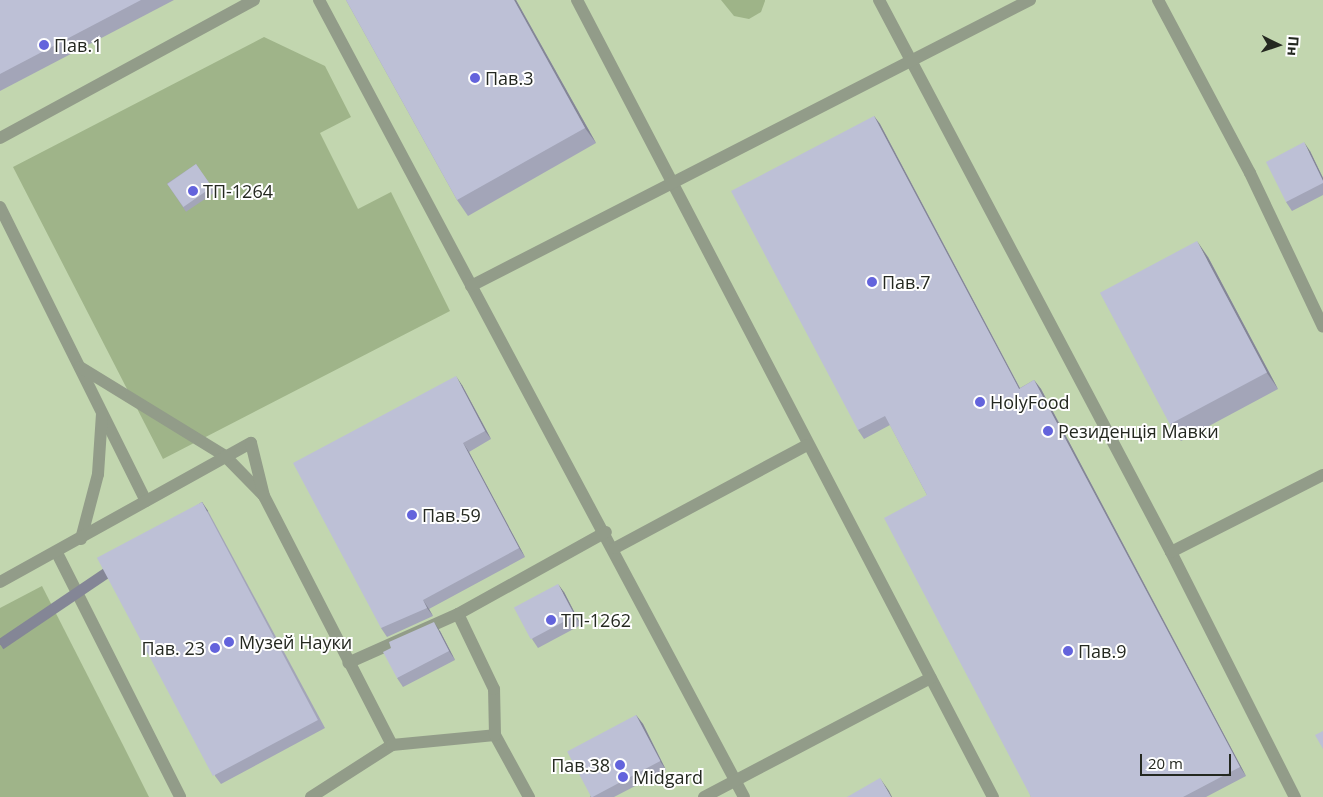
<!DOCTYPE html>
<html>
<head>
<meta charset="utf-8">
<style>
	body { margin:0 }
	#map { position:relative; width:1323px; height:797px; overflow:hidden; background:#d9e4cf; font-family:"Open Sans",sans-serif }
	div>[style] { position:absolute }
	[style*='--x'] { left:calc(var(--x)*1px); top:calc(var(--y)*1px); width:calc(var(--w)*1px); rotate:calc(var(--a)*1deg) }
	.green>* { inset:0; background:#c2d6af; transform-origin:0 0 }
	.forest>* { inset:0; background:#9fb489 }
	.water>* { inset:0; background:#9eb488 }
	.lane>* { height:12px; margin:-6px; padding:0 6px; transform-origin:6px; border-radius:6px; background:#929c89 }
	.wall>* { inset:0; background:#a3a5b8; transform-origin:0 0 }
	.shaded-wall>* { inset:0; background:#848696; transform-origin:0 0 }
	.building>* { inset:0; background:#bdc0d6; transform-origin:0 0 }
	.dots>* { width:14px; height:14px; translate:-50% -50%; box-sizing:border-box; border:2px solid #fff; border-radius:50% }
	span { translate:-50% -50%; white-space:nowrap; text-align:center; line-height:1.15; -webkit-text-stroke:4px #fff; paint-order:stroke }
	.poi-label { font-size:18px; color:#242820 }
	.left { translate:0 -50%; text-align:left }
	.right { translate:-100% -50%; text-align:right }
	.north { position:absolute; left:1253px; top:20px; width:50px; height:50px; -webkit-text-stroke:4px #fff; paint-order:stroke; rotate:94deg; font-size:14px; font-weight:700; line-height:20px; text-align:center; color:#242820 }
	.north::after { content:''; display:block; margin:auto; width:18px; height:22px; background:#242820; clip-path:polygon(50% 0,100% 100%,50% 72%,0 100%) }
	.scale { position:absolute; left:1140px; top:754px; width:91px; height:22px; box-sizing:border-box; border:2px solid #242820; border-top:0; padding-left:6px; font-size:15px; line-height:18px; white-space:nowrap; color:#242820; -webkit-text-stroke:4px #fff; paint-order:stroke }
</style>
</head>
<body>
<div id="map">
	<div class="green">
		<i style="left:0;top:0;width:1323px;height:797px"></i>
	</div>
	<div class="forest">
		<i style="clip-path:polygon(264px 37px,325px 66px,351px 117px,320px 133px,358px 209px,391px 192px,450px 311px,163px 459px,13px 167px)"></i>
		<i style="clip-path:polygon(42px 586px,124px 747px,149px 797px,0 797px,0 608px)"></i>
	</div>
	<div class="water">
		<i style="clip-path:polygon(721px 0,765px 0,765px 1px,761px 12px,749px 19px,734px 16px)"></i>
	</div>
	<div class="lane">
		<i style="--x:319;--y:0;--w:903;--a:61.93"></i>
		<i style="--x:577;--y:0;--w:899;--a:62.44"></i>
		<i style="--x:879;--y:0;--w:624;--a:62.12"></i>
		<i style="--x:1171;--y:552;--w:275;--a:63.2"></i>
		<i style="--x:1158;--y:0;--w:196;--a:62"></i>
		<i style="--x:1250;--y:173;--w:170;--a:64.6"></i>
		<i style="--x:0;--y:138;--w:289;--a:-28.5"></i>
		<i style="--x:0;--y:207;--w:328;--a:63.6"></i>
		<i style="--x:471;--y:286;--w:628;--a:-27.1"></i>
		<i style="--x:80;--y:367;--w:170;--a:31.5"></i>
		<i style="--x:225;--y:456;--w:54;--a:45.7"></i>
		<i style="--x:81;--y:539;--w:67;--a:-75.3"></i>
		<i style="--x:98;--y:474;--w:60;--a:-86.2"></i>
		<i style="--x:615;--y:548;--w:218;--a:-28.2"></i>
		<i style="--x:1171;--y:552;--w:170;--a:-26.9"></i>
		<i style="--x:57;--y:553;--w:273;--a:63.2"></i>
		<i style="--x:0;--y:582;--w:287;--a:-29"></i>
		<i style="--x:251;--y:443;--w:55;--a:76.2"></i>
		<i style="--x:264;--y:496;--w:280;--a:62.8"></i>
		<i style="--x:458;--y:614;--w:169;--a:-29"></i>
		<i style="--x:495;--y:735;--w:71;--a:61.3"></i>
		<i style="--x:311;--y:797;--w:96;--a:-32.7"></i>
		<i style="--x:392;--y:745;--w:103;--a:-5.5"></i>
		<i style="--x:495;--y:735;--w:46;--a:-91.2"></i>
		<i style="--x:494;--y:689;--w:83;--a:-115.6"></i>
		<i style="--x:458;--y:614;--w:120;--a:156"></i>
		<i style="--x:704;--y:797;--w:256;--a:-27.7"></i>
	</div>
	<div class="wall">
		<i style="clip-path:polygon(0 0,174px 0,0 91px)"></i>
		<i style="clip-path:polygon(346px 0,516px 0,596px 143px,468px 216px,457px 200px)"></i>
		<i style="clip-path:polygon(874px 116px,880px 124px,1020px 388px,1034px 380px,1041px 389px,1246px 776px,1206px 797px,1031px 797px,927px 495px,890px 425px,864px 439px,858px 430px)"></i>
		<i style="clip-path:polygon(1310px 151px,1323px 178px,1323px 195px,1292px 211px,1286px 202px)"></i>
		<i style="left:196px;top:164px;width:34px;height:35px;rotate:56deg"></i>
		<i style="clip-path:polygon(1208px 257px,1278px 389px,1181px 441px,1170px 426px)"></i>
		<i style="clip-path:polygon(462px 385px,491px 439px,469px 452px,525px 557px,429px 609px,433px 616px,387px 637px,381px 628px)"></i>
		<i style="clip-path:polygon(202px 502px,208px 511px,325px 728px,221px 784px,215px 776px)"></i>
		<i style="clip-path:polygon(564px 592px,581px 625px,538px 648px,532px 639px)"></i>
		<i style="clip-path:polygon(440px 631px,455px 660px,403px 687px,397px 678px)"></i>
		<i style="clip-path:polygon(636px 715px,643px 724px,666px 770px,614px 797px,590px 797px)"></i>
	</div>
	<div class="shaded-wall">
		<i style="clip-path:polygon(514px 0,516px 0,596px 143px,585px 128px)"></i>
		<i style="clip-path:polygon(874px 116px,880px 124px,1025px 398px,1019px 389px)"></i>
		<i style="clip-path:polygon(1304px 142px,1310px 151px,1323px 178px,1323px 181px)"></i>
		<i style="clip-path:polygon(1197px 241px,1208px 257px,1278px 389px,1267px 373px)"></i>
		<i style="clip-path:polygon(456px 376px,462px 385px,491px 439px,485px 431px)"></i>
		<i style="clip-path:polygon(1034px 380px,1041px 389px,1246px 776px,1240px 767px)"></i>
		<i style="clip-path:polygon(463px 443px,469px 452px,525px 557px,519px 548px)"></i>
		<i style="left:202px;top:502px;width:11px;height:247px;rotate:56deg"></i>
		<i style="clip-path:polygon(558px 584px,564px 592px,581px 625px,575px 616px)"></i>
		<i style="clip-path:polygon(423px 600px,429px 609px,433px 616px,427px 608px)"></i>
		<i style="clip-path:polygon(434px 622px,440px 631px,455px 660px,449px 651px)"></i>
		<i style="clip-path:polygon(636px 715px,643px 724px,666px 770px,660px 761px)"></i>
		<i style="clip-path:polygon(880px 778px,889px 791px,892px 797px,891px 797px)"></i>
	</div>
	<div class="building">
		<i style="clip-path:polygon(0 0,141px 0,0 74px)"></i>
		<i style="clip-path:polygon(346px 0,514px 0,585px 128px,457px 200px)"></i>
		<i style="clip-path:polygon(874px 116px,1019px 389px,1034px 380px,1240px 767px,1183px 797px,1031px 797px,884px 518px,927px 495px,885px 416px,858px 430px,731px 191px)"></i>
		<i style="clip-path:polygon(1304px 142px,1323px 181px,1323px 183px,1286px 202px,1266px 162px)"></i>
		<i style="left:196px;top:164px;width:28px;height:35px;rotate:55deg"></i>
		<i style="left:1197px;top:241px;width:149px;height:110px;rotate:62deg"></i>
		<i style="clip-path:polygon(456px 376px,485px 431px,463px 443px,519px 548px,423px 600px,427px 608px,381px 628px,293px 463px)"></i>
		<i style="left:202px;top:502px;width:247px;height:119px;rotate:62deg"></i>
		<i style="left:558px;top:584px;width:36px;height:50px;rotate:62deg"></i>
		<i style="clip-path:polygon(434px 622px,449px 651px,397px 678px,383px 652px,391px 648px,389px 642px)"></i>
		<i style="left:636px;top:715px;width:52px;height:78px;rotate:62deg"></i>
		<i style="clip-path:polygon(1323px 731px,1323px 749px,1315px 735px)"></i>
		<i style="clip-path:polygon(880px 778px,891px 797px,847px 797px)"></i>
	</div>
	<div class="dots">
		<i style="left:44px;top:45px;background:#6363dc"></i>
		<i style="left:475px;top:78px;background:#6363dc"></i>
		<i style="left:193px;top:191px;background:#6363dc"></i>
		<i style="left:872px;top:282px;background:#6363dc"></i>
		<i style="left:980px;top:402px;background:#6363dc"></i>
		<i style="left:1048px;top:431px;background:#6363dc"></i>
		<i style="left:412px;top:515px;background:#6363dc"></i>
		<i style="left:551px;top:620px;background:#6363dc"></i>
		<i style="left:229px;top:642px;background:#6363dc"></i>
		<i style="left:215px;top:648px;background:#6363dc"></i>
		<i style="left:1068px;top:651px;background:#6363dc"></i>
		<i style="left:620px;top:765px;background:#6363dc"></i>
		<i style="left:623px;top:777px;background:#6363dc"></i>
	</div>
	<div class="poi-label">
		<span class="left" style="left:54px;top:45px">Пав.1</span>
		<span class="left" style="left:485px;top:78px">Пав.3</span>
		<span class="left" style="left:203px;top:191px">ТП-1264</span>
		<span class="left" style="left:882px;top:282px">Пав.7</span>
		<span class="left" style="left:990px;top:402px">HolyFood</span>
		<span class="left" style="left:1058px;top:431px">Резиденція Мавки</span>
		<span class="left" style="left:422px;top:515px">Пав.59</span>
		<span class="left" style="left:561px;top:620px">ТП-1262</span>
		<span class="left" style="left:239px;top:642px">Музей Науки</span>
		<span class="right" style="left:205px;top:648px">Пав. 23</span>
		<span class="left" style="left:1078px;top:651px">Пав.9</span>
		<span class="right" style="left:610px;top:765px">Пав.38</span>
		<span class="left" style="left:633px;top:777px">Midgard</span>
	</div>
	<div class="north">Пн</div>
	<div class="scale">20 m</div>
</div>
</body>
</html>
